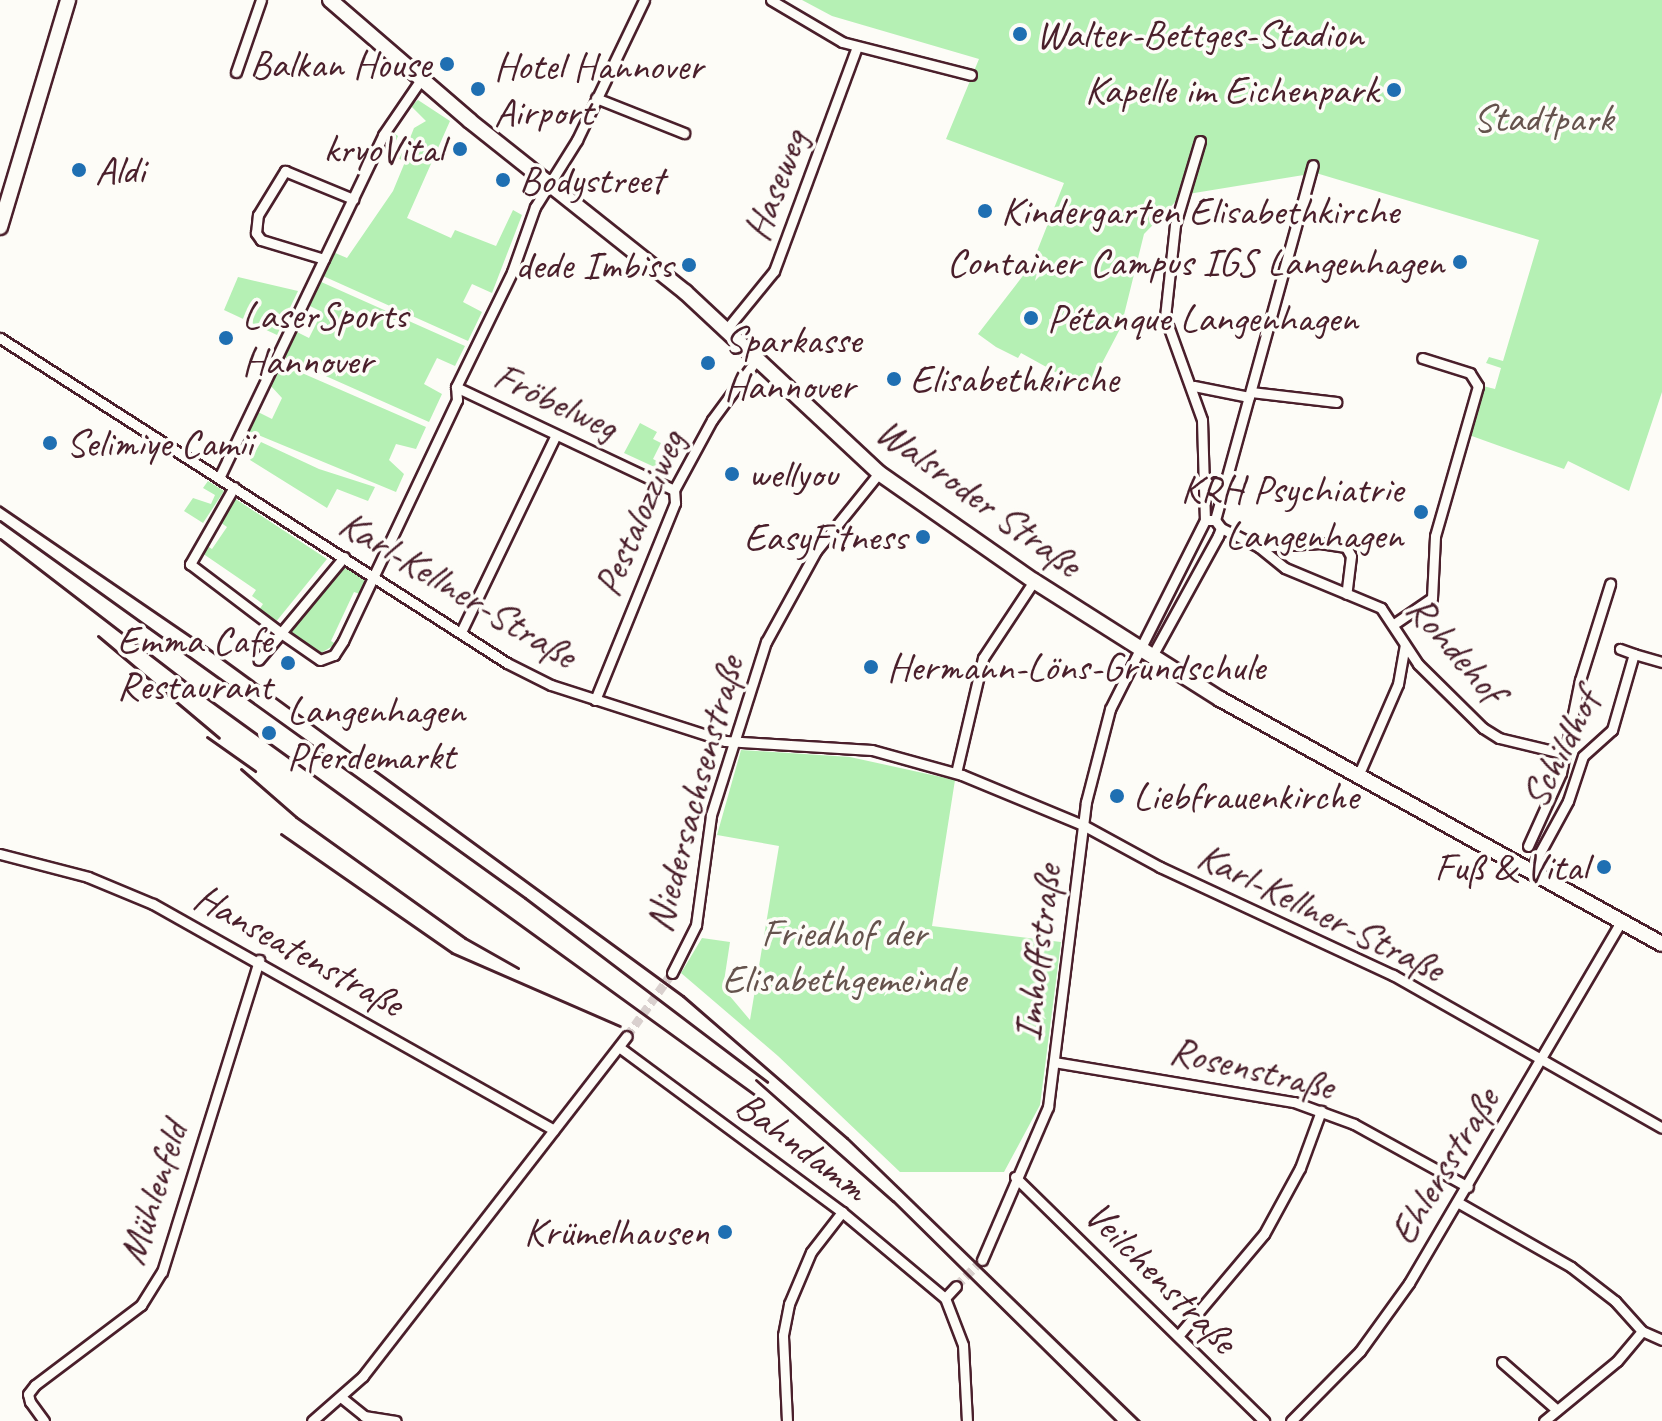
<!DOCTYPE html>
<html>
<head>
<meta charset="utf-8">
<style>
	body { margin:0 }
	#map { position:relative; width:1662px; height:1421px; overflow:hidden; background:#fdfcf7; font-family:Caveat,sans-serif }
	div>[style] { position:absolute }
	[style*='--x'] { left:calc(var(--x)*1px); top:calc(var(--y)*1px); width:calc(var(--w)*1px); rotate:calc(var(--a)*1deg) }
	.green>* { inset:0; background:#b5f0b4 }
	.street-tunnel>* { height:9px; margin-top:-4.5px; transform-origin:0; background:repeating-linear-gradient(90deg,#d9d0ce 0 9px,transparent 0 13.5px) }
	.roads { filter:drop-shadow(2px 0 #4a1f2b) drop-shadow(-2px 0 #4a1f2b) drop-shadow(0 2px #4a1f2b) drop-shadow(0 -2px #4a1f2b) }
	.street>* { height:9px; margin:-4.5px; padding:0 4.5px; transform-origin:4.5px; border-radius:4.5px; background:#fdfcf7 }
	.secondary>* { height:14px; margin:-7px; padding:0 7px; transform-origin:7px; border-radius:7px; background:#fdfcf7 }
	.rail>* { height:3px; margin:-1.5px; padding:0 1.5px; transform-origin:1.5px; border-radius:1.5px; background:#4a1f2b }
	.dots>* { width:22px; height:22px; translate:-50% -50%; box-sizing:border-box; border:4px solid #fdfcf7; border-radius:50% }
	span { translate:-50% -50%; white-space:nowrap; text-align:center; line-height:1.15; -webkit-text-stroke:7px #fdfcf7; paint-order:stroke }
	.poi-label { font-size:40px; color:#4a1f2b }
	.left { translate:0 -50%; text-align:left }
	.right { translate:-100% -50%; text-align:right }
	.park-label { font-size:40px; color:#65534d }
	.street-label { font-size:40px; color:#4a1f2b }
</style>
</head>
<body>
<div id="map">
	<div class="green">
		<i style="clip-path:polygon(802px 0,1662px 0,1662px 392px,1629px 491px,1568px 461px,1564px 469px,1469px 435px,1483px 386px,1495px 389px,1501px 368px,1486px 363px,1489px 357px,1503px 361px,1539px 240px,1316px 173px,1182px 195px,1144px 234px,1121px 327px,1088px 390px,1021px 353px,1018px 358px,996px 347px,978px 334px,1032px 264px,1064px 183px,946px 139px,979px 59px,832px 16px)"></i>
		<i style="clip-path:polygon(418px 100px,450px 121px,407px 218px,451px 238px,455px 230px,496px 246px,513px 210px,522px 215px,492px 293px,472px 284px,463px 302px,482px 312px,468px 341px,323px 276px,333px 252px,347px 258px,393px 191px,405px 162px,382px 149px,392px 132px,398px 136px,393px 148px,404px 153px,414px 128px,426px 121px,411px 106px)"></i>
		<i style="clip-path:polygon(238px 277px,298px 291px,277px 335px,224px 310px)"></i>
		<i style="clip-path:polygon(319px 281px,465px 346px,455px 366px,437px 358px,424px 384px,442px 394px,429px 422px,283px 357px,295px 331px,309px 338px,322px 312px,308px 305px)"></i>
		<i style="clip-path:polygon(279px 363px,426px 427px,416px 449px,396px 444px,389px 460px,404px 474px,396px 492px,246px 430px,256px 411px,272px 419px,282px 398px,270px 385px)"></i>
		<i style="clip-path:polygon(640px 423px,657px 432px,653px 439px,661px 443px,653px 459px,664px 465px,661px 470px,624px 453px)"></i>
		<i style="clip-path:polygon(261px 442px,319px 469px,375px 487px,368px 501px,337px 489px,327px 508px,250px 460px)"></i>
		<i style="clip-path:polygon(208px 481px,224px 491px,203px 523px,184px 511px,193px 498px,211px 504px,215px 495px,203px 488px)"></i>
		<i style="clip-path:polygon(231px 496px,327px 559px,275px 623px,259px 610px,263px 604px,252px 596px,256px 590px,202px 553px,204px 544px,212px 549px,227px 527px,217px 520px)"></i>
		<i style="clip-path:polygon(345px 564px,362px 575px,365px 584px,360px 594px,354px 592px,331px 641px,336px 644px,321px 653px,292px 633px,291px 626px)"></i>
		<i style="clip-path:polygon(741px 750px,850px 757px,955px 780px,932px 926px,1061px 942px,1040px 1105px,1004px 1172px,900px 1172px,778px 1056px,681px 973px,702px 938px,730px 942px,723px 988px,750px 1020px,779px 846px,717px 835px)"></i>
	</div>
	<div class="street-tunnel">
		<i style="--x:627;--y:1036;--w:77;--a:-54.5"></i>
		<i style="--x:956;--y:1286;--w:37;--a:-45"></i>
	</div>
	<div class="roads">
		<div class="street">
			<i style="--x:771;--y:0;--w:82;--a:30.6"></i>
			<i style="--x:842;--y:42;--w:133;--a:14.3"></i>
			<i style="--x:236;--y:72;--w:76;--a:-70.9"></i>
			<i style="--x:596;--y:98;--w:95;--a:21.7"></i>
			<i style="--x:1200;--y:141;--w:88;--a:106.6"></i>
			<i style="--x:1175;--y:225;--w:93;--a:96.2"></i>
			<i style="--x:1165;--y:317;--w:109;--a:70.2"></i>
			<i style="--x:1202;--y:420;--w:100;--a:88.3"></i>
			<i style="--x:324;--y:259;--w:66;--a:-163.2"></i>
			<i style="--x:261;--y:240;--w:9;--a:-126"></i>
			<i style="--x:256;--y:233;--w:18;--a:-84"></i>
			<i style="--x:258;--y:215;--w:52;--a:-58.5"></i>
			<i style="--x:285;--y:171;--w:74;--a:22.4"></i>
			<i style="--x:725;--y:331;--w:77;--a:-50.8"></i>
			<i style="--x:774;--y:271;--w:239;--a:-69.7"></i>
			<i style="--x:0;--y:338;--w:602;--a:32.66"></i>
			<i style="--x:507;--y:663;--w:49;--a:26.6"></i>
			<i style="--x:551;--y:685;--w:183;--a:17.8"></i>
			<i style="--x:725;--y:741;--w:147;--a:3.5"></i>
			<i style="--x:872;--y:750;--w:93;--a:15.5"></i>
			<i style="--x:962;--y:775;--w:131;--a:22.5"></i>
			<i style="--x:1083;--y:825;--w:88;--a:28.6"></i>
			<i style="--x:1160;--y:867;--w:257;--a:24.9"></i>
			<i style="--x:1393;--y:975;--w:309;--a:29.6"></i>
			<i style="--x:1194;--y:386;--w:56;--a:11.3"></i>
			<i style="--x:456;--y:387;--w:241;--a:25.3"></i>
			<i style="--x:1251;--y:392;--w:86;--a:6.7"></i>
			<i style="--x:219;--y:478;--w:380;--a:-64.4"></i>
			<i style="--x:383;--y:135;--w:69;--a:-55.6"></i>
			<i style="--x:234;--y:487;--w:89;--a:119.7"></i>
			<i style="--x:190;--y:564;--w:114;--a:37.2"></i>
			<i style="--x:281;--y:633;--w:35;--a:130"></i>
			<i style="--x:1215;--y:520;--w:368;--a:-74.6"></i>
			<i style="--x:1221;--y:528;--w:42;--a:26.6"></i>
			<i style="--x:1259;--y:547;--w:33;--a:39"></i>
			<i style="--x:1285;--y:568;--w:104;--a:22.6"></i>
			<i style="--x:1381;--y:608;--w:67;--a:56.5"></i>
			<i style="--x:1418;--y:664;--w:91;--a:44.6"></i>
			<i style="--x:1483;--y:728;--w:19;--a:32"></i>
			<i style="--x:1499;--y:738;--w:68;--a:13.6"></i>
			<i style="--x:1259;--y:547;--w:61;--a:-3.8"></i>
			<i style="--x:1320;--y:543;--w:26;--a:9"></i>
			<i style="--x:1346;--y:547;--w:10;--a:61"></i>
			<i style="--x:1351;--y:556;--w:38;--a:97"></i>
			<i style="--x:344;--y:557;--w:99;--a:129.7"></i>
			<i style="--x:281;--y:633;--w:47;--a:34.7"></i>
			<i style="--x:320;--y:660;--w:15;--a:-20"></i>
			<i style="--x:334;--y:655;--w:17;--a:-57"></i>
			<i style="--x:343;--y:641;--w:267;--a:-64.7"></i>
			<i style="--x:457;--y:400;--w:13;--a:-94"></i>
			<i style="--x:456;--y:387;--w:128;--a:-64"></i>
			<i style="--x:512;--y:272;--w:69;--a:-70.5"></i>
			<i style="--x:535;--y:207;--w:79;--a:-57.9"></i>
			<i style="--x:577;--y:140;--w:155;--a:-64.4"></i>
			<i style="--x:1394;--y:624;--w:46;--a:-34.4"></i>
			<i style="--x:1432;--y:598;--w:62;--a:-87.2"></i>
			<i style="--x:1435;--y:536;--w:156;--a:-74"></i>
			<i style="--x:1478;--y:386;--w:15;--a:-122"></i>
			<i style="--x:1470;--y:373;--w:50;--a:-162.6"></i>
			<i style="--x:461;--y:632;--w:216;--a:-64.3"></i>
			<i style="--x:1634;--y:654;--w:29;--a:16"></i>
			<i style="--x:595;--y:700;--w:213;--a:-67.9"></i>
			<i style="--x:675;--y:503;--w:13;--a:-94"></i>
			<i style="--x:674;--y:490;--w:80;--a:-61.5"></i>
			<i style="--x:712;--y:420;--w:76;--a:-53.6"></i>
			<i style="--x:956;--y:773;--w:118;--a:-76.8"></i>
			<i style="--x:983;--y:658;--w:92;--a:-56.5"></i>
			<i style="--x:1358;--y:776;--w:100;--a:-66.5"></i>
			<i style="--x:1398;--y:684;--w:39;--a:-80"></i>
			<i style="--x:1528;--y:846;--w:80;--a:-65.7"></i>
			<i style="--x:1561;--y:773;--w:95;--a:-78.5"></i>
			<i style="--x:1580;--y:680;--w:101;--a:-72.6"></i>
			<i style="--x:0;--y:854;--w:91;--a:14.6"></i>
			<i style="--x:88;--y:877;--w:70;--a:22.6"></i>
			<i style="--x:153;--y:904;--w:460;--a:29.4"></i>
			<i style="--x:1531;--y:869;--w:77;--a:-61.4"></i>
			<i style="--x:1568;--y:801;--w:47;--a:-71.6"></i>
			<i style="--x:1583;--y:756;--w:39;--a:-42"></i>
			<i style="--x:1612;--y:730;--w:79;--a:-73.9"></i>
			<i style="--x:1634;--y:654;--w:15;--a:-160"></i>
			<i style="--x:672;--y:973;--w:54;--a:-63.4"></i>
			<i style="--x:696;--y:925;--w:111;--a:-82.2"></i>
			<i style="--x:711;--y:815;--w:182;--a:-72.4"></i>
			<i style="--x:766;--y:642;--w:104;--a:-61.2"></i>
			<i style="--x:816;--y:551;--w:100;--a:-51.1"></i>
			<i style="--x:619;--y:1047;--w:277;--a:36.5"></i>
			<i style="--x:842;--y:1212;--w:134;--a:39.9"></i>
			<i style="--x:945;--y:1298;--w:50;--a:69"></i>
			<i style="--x:963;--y:1345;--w:76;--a:87"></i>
			<i style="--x:1054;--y:1062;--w:243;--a:9.5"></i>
			<i style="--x:1294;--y:1102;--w:64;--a:20.1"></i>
			<i style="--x:1354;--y:1124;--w:130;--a:28.9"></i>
			<i style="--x:1015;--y:1177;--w:349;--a:44.4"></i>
			<i style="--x:1459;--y:1203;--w:129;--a:29.7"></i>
			<i style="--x:1571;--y:1267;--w:56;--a:37.7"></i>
			<i style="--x:1615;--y:1301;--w:40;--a:48"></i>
			<i style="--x:1642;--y:1331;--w:22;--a:24"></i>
			<i style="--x:982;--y:1260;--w:167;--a:-66.7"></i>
			<i style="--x:1048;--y:1107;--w:307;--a:-82.9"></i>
			<i style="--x:1086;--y:802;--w:96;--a:-75.5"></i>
			<i style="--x:1110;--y:709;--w:212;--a:-63.3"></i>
			<i style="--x:1205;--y:520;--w:10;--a:0"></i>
			<i style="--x:1215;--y:520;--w:10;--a:53"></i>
			<i style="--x:1221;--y:528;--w:9;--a:111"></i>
			<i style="--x:1218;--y:536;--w:137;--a:118.8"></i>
			<i style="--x:945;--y:1298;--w:16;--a:-47"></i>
			<i style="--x:1178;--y:1336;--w:133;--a:-49.9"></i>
			<i style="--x:1264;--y:1234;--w:75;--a:-61.4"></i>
			<i style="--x:1300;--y:1168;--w:61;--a:-69.8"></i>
			<i style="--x:1502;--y:1362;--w:73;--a:41.1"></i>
			<i style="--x:342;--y:1398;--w:28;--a:39"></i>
			<i style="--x:364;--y:1416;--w:32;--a:9"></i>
			<i style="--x:44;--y:1421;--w:24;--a:-126"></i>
			<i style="--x:30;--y:1402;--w:8;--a:-104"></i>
			<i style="--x:28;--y:1394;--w:11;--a:-52"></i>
			<i style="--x:35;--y:1385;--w:133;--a:-37"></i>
			<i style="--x:141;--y:1305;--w:39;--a:-58"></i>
			<i style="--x:162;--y:1272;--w:327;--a:-72.7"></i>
			<i style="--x:312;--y:1421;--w:68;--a:-41.4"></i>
			<i style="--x:363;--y:1376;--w:430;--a:-52.2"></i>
			<i style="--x:787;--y:1421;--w:86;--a:-92.7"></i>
			<i style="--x:783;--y:1335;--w:32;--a:-79"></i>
			<i style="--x:789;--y:1304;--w:56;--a:-67.1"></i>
			<i style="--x:811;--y:1252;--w:51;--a:-52.2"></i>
			<i style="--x:1291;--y:1421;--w:98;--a:-45.4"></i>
			<i style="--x:1360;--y:1351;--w:84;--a:-54.2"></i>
			<i style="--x:1409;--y:1283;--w:419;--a:-59.6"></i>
			<i style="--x:1544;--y:1421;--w:94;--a:-39.4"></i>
			<i style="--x:1617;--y:1361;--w:39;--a:-50"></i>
		</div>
		<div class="secondary">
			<i style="--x:330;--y:0;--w:185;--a:40.8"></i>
			<i style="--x:470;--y:121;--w:275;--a:38.5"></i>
			<i style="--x:685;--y:292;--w:265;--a:43"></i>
			<i style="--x:879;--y:473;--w:189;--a:34.9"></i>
			<i style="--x:1034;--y:581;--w:220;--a:32.4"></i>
			<i style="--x:1220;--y:699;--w:505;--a:29"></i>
			<i style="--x:0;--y:227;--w:237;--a:-73.3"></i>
		</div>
	</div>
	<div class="rail">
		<i style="--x:0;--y:506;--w:250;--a:34.4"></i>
		<i style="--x:206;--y:647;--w:591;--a:36.19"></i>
		<i style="--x:683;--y:996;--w:217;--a:40.9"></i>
		<i style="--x:847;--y:1138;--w:407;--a:44.1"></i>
		<i style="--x:0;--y:521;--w:646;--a:35.68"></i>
		<i style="--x:525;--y:898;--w:304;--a:37.2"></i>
		<i style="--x:0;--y:539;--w:257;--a:37.6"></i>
		<i style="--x:204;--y:696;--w:689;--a:35.91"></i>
		<i style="--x:98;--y:636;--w:158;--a:40.1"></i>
		<i style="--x:207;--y:737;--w:59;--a:35.3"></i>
		<i style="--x:241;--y:769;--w:73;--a:41.1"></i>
		<i style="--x:296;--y:817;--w:208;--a:35.6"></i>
		<i style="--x:465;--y:938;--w:61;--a:29.5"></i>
		<i style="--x:281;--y:834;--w:208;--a:34.8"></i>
		<i style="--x:452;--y:953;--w:183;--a:23.5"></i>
		<i style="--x:756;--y:1080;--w:183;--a:41.5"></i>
		<i style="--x:893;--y:1201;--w:313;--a:44.6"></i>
	</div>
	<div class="dots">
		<i style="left:1020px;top:34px;background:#1f6fb2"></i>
		<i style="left:447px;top:64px;background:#1f6fb2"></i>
		<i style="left:478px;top:89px;background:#1f6fb2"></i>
		<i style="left:1394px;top:90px;background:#1f6fb2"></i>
		<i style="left:460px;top:149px;background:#1f6fb2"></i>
		<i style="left:79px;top:170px;background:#1f6fb2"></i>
		<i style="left:503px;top:180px;background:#1f6fb2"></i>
		<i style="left:985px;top:211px;background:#1f6fb2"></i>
		<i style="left:1460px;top:262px;background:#1f6fb2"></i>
		<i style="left:689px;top:265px;background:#1f6fb2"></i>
		<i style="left:1031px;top:318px;background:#1f6fb2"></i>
		<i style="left:226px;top:338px;background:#1f6fb2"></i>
		<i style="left:708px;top:363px;background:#1f6fb2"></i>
		<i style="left:894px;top:379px;background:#1f6fb2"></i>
		<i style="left:50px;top:443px;background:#1f6fb2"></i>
		<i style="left:732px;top:474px;background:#1f6fb2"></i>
		<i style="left:1421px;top:512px;background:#1f6fb2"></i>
		<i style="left:923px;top:537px;background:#1f6fb2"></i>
		<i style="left:288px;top:663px;background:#1f6fb2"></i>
		<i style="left:871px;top:667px;background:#1f6fb2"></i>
		<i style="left:269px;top:733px;background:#1f6fb2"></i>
		<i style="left:1117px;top:796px;background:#1f6fb2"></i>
		<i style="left:1604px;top:867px;background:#1f6fb2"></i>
		<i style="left:725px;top:1232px;background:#1f6fb2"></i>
	</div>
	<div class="poi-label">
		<span class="left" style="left:1036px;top:34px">Walter-Bettges-Stadion</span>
		<span class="right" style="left:431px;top:64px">Balkan House</span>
		<span class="left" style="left:494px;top:89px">Hotel Hannover<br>Airport</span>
		<span class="right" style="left:1378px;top:90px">Kapelle im Eichenpark</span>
		<span class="right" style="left:444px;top:149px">kryoVital</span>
		<span class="left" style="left:95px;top:170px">Aldi</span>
		<span class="left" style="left:519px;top:180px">Bodystreet</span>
		<span class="left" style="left:1001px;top:211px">Kindergarten Elisabethkirche</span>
		<span class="right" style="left:1444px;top:262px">Container Campus IGS Langenhagen</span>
		<span class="right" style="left:673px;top:265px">dede Imbiss</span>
		<span class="left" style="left:242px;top:338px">LaserSports<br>Hannover</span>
		<span class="left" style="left:1047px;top:318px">Pétanque Langenhagen</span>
		<span class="left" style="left:724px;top:363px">Sparkasse<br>Hannover</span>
		<span class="left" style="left:910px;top:379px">Elisabethkirche</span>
		<span class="left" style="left:66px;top:443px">Selimiye Camii</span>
		<span class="left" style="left:748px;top:474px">wellyou</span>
		<span class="right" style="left:1403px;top:512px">KRH Psychiatrie<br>Langenhagen</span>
		<span class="right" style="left:907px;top:537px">EasyFitness</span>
		<span class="right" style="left:272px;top:663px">Emma Cafe<br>Restaurant</span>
		<span class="left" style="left:887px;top:667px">Hermann-Löns-Grundschule</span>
		<span class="left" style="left:287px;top:733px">Langenhagen<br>Pferdemarkt</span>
		<span class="left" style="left:1133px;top:796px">Liebfrauenkirche</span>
		<span class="right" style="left:1588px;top:867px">Fuß &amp; Vital</span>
		<span class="right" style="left:709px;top:1232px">Krümelhausen</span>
	</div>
	<div class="park-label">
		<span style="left:1543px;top:118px">Stadtpark</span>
		<span style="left:844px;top:956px">Friedhof der<br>Elisabethgemeinde</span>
	</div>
	<div class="street-label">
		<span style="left:775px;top:185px;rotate:-69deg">Haseweg</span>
		<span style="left:556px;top:401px;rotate:25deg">Fröbelweg</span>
		<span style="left:979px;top:497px;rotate:36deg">Walsroder Straße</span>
		<span style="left:639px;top:513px;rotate:-67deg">Pestalozziweg</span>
		<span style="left:458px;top:589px;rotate:31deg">Karl-Kellner-Straße</span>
		<span style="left:1456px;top:649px;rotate:49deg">Rohdehof</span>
		<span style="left:1560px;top:749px;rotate:-63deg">Schildhof</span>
		<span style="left:694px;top:794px;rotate:-75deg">Niedersachsenstraße</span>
		<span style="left:1321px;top:912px;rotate:26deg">Karl-Kellner-Straße</span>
		<span style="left:299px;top:950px;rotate:29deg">Hanseatenstraße</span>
		<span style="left:1037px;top:953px;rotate:-83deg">Imhoffstraße</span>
		<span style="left:1252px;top:1068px;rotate:13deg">Rosenstraße</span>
		<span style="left:802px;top:1146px;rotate:37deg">Bahndamm</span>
		<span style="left:1444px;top:1166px;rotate:-59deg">Ehlersstraße</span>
		<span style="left:153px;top:1193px;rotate:-72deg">Mühlenfeld</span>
		<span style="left:1161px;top:1277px;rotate:45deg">Veilchenstraße</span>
	</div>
</div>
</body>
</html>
